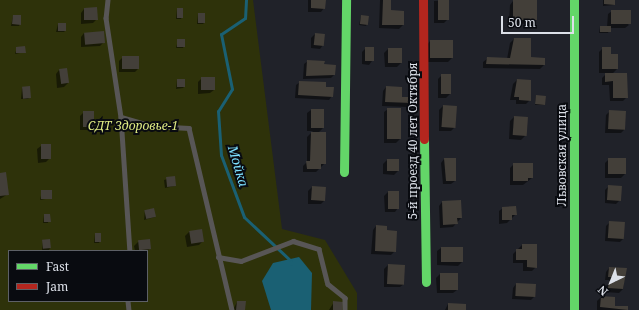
<!DOCTYPE html>
<html>
<head>
<meta charset="utf-8">
<style>
	body { margin:0 }
	#map { position:relative; width:639px; height:310px; overflow:hidden; background:#202229; font-family:"Noto Serif",serif }
	div>[style] { position:absolute }
	[style*='--x'] { left:calc(var(--x)*1px); top:calc(var(--y)*1px); width:calc(var(--w)*1px); rotate:calc(var(--a)*1deg) }
	.green>* { inset:0; background:#2e320a }
	.water>* { inset:0; background:#1a6073 }
	.shadow>* { inset:0; background:#0007 }
	.stream>* { height:3px; margin:-1.5px; padding:0 1.5px; transform-origin:1.5px; border-radius:1.5px; background:#1a6073 }
	.building>* { inset:0; background:#433f39; transform-origin:0 0 }
	.lane>* { height:4.5px; margin:-2.25px; padding:0 2.25px; transform-origin:2.25px; border-radius:2.25px; background:#585656 }
	.fast>* { height:9px; margin:-4.5px; padding:0 4.5px; transform-origin:4.5px; border-radius:4.5px; background:#63d668 }
	.jam>* { height:9px; margin:-4.5px; padding:0 4.5px; transform-origin:4.5px; border-radius:4.5px; background:#b3261e }
	span { translate:-50% -50%; white-space:nowrap; text-align:center; line-height:1.15; -webkit-text-stroke:4px #090b10; paint-order:stroke }
	.park-label { font-size:12px; color:#deea83; font-style:italic }
	.street-label { font-size:12px; color:#dce0e8 }
	.water-label { font-size:13px; color:#7de0fe; font-style:italic }
	.legend { position:absolute; left:8px; top:250px; width:140px; height:52px; box-sizing:border-box; background:#090b10; border:1px solid #5d6066; margin:0; padding:5px 7px; list-style:none; font-size:12px; color:#dce0e8 }
	.legend li { display:flex; align-items:center; gap:8px; height:20px }
	.legend b { width:20px; border:1px solid #5d6066 }
	.north { position:absolute; left:591px; top:262px; width:40px; height:40px; -webkit-text-stroke:3px #090b10; paint-order:stroke; rotate:223deg; font-size:11px; font-weight:700; line-height:16px; text-align:center; color:#dce0e8 }
	.north::after { content:''; display:block; margin:auto; width:14px; height:18px; background:#dce0e8; clip-path:polygon(50% 0,100% 100%,50% 72%,0 100%) }
	.scale { position:absolute; left:501px; top:16px; width:73px; height:18px; box-sizing:border-box; border:2px solid #dce0e8; border-top:0; padding-left:5px; font-size:12px; line-height:14px; white-space:nowrap; color:#dce0e8; -webkit-text-stroke:3px #090b10; paint-order:stroke }
</style>
</head>
<body>
<div id="map">
	<div class="green">
		<i style="clip-path:polygon(evenodd,0 0,253px 0,282px 229px,325px 240px,357px 293px,357px 310px,0 310px,0 0,9px 251px,147px 251px,147px 301px,9px 301px,9px 251px)"></i>
	</div>
	<div class="water">
		<i style="clip-path:polygon(299px 257px,312px 273px,311px 310px,271px 310px,262px 281px,273px 263px)"></i>
	</div>
	<div class="shadow">
		<i style="clip-path:polygon(308px 0,325px 0,324px 8px,321px 12px,308px 12px)"></i>
		<i style="clip-path:polygon(380px 0,390px 0,390px 11px,403px 12px,403px 25px,399px 29px,379px 28px)"></i>
		<i style="clip-path:polygon(448px 0,447px 20px,444px 23px,434px 23px,434px 1px)"></i>
		<i style="clip-path:polygon(603px 0,614px 0,614px 5px,603px 6px)"></i>
		<i style="clip-path:polygon(513px 1px,535px 20px,531px 24px,509px 23px,510px 5px)"></i>
		<i style="clip-path:polygon(84px 9px,97px 19px,93px 23px,81px 24px,81px 13px)"></i>
		<i style="clip-path:polygon(177px 9px,182px 17px,181px 19px,176px 19px)"></i>
		<i style="clip-path:polygon(612px 11px,629px 25px,625px 28px,610px 28px,608px 33px,599px 33px,600px 27px,607px 27px,608px 14px)"></i>
		<i style="clip-path:polygon(198px 14px,204px 23px,203px 24px,197px 24px)"></i>
		<i style="clip-path:polygon(13px 16px,20px 24px,19px 26px,11px 26px)"></i>
		<i style="clip-path:polygon(361px 16px,367px 24px,366px 26px,359px 25px)"></i>
		<i style="clip-path:polygon(58px 24px,65px 31px,64px 32px,56px 32px)"></i>
		<i style="clip-path:polygon(84px 33px,104px 42px,100px 46px,81px 47px,81px 37px)"></i>
		<i style="clip-path:polygon(315px 34px,323px 45px,320px 49px,311px 48px,311px 38px)"></i>
		<i style="clip-path:polygon(514px 39px,530px 58px,544px 59px,544px 65px,540px 69px,483px 68px,483px 62px,487px 59px,507px 59px,510px 43px)"></i>
		<i style="clip-path:polygon(178px 40px,184px 46px,183px 48px,176px 48px)"></i>
		<i style="clip-path:polygon(430px 41px,452px 58px,448px 62px,427px 62px,427px 45px)"></i>
		<i style="clip-path:polygon(17px 47px,25px 52px,15px 54px)"></i>
		<i style="clip-path:polygon(366px 48px,372px 61px,369px 65px,362px 64px,362px 52px)"></i>
		<i style="clip-path:polygon(603px 48px,617px 69px,612px 74px,627px 97px,623px 101px,610px 101px,609px 85px,602px 85px,602px 78px,607px 73px,599px 73px,599px 52px)"></i>
		<i style="clip-path:polygon(388px 49px,401px 63px,397px 67px,385px 67px,384px 53px)"></i>
		<i style="clip-path:polygon(123px 57px,139px 68px,135px 72px,119px 72px,119px 61px)"></i>
		<i style="clip-path:polygon(308px 61px,323px 65px,334px 75px,331px 78px,303px 79px,304px 64px)"></i>
		<i style="clip-path:polygon(59px 70px,68px 83px,64px 87px,57px 88px,56px 74px)"></i>
		<i style="clip-path:polygon(442px 75px,450px 94px,446px 98px,438px 98px,438px 79px)"></i>
		<i style="clip-path:polygon(202px 78px,214px 90px,210px 93px,198px 94px,198px 82px)"></i>
		<i style="clip-path:polygon(177px 80px,184px 87px,183px 88px,176px 89px)"></i>
		<i style="clip-path:polygon(517px 80px,530px 100px,526px 104px,516px 104px,516px 100px,510px 100px,513px 84px)"></i>
		<i style="clip-path:polygon(300px 82px,324px 88px,332px 96px,329px 100px,295px 98px,296px 85px)"></i>
		<i style="clip-path:polygon(386px 87px,401px 98px,411px 103px,407px 107px,382px 106px,383px 91px)"></i>
		<i style="clip-path:polygon(22px 88px,30px 97px,28px 99px,21px 99px)"></i>
		<i style="clip-path:polygon(536px 96px,545px 104px,543px 105px,535px 105px)"></i>
		<i style="clip-path:polygon(443px 106px,455px 127px,451px 131px,439px 131px,439px 110px)"></i>
		<i style="clip-path:polygon(388px 109px,400px 139px,396px 143px,384px 143px,384px 112px)"></i>
		<i style="clip-path:polygon(311px 110px,323px 128px,318px 133px,325px 163px,316px 172px,303px 172px,303px 166px,307px 162px,307px 137px,313px 131px,307px 131px,307px 113px)"></i>
		<i style="clip-path:polygon(610px 111px,625px 129px,621px 133px,605px 133px,606px 115px)"></i>
		<i style="clip-path:polygon(84px 112px,93px 126px,89px 130px,80px 130px,80px 116px)"></i>
		<i style="clip-path:polygon(514px 117px,525px 136px,521px 140px,509px 139px,510px 121px)"></i>
		<i style="clip-path:polygon(41px 146px,50px 158px,46px 162px,38px 163px,37px 149px)"></i>
		<i style="clip-path:polygon(444px 159px,455px 181px,451px 184px,443px 184px,441px 163px)"></i>
		<i style="clip-path:polygon(609px 159px,625px 174px,621px 178px,605px 178px,605px 163px)"></i>
		<i style="clip-path:polygon(387px 160px,398px 171px,394px 175px,383px 174px,383px 164px)"></i>
		<i style="clip-path:polygon(514px 164px,532px 178px,523px 185px,510px 185px,510px 168px)"></i>
		<i style="clip-path:polygon(0 174px,8px 194px,0 199px)"></i>
		<i style="clip-path:polygon(174px 177px,175px 186px,165px 188px,164px 180px)"></i>
		<i style="clip-path:polygon(609px 186px,621px 187px,620px 200px,616px 204px,605px 203px,605px 190px)"></i>
		<i style="clip-path:polygon(312px 187px,325px 200px,321px 204px,308px 204px,308px 191px)"></i>
		<i style="clip-path:polygon(42px 191px,51px 198px,40px 200px)"></i>
		<i style="clip-path:polygon(388px 192px,398px 208px,395px 212px,385px 212px,384px 196px)"></i>
		<i style="clip-path:polygon(442px 202px,461px 218px,453px 227px,440px 228px,439px 206px)"></i>
		<i style="clip-path:polygon(503px 208px,516px 214px,507px 223px,499px 224px,499px 211px)"></i>
		<i style="clip-path:polygon(145px 210px,155px 217px,144px 220px)"></i>
		<i style="clip-path:polygon(44px 215px,49px 215px,48px 223px,43px 223px)"></i>
		<i style="clip-path:polygon(610px 222px,624px 238px,620px 242px,605px 241px,606px 226px)"></i>
		<i style="clip-path:polygon(376px 226px,386px 231px,395px 251px,391px 255px,371px 254px,373px 230px)"></i>
		<i style="clip-path:polygon(201px 231px,203px 241px,199px 245px,187px 247px,185px 236px,189px 232px)"></i>
		<i style="clip-path:polygon(95px 234px,100px 241px,99px 243px,94px 243px)"></i>
		<i style="clip-path:polygon(149px 240px,150px 248px,147px 252px,135px 251px,134px 246px,138px 242px)"></i>
		<i style="clip-path:polygon(43px 241px,50px 248px,49px 250px,42px 250px)"></i>
		<i style="clip-path:polygon(522px 245px,536px 267px,532px 271px,523px 271px,523px 263px,513px 263px,513px 254px)"></i>
		<i style="clip-path:polygon(441px 248px,462px 262px,458px 266px,437px 265px,437px 251px)"></i>
		<i style="clip-path:polygon(388px 265px,404px 284px,400px 287px,384px 287px,384px 269px)"></i>
		<i style="clip-path:polygon(609px 268px,626px 269px,623px 289px,619px 293px,605px 292px,605px 286px,613px 283px,613px 280px,605px 280px,606px 272px)"></i>
		<i style="clip-path:polygon(440px 274px,457px 290px,453px 293px,437px 293px,436px 278px)"></i>
		<i style="clip-path:polygon(516px 284px,535px 285px,535px 296px,531px 300px,512px 299px,513px 288px)"></i>
		<i style="clip-path:polygon(601px 297px,614px 307px,627px 307px,627px 310px,597px 310px,597px 301px)"></i>
		<i style="clip-path:polygon(237px 302px,244px 310px,233px 310px)"></i>
		<i style="clip-path:polygon(334px 302px,341px 310px,329px 310px)"></i>
		<i style="clip-path:polygon(448px 304px,465px 310px,445px 310px)"></i>
	</div>
	<div class="stream">
		<i style="--x:246;--y:0;--w:18;--a:93"></i>
		<i style="--x:245;--y:18;--w:29;--a:146"></i>
		<i style="--x:221;--y:34;--w:56;--a:78.7"></i>
		<i style="--x:232;--y:89;--w:26;--a:122"></i>
		<i style="--x:218;--y:111;--w:44;--a:86.1"></i>
		<i style="--x:221;--y:155;--w:66;--a:69.6"></i>
		<i style="--x:244;--y:217;--w:64;--a:43.1"></i>
		<i style="--x:291;--y:261;--w:3;--a:90"></i>
	</div>
	<div class="building">
		<i style="clip-path:polygon(311px 0,326px 0,325px 9px,311px 8px)"></i>
		<i style="clip-path:polygon(383px 0,391px 0,391px 10px,404px 11px,404px 25px,382px 25px)"></i>
		<i style="left:438px;top:0;width:11px;height:20px"></i>
		<i style="left:513px;top:0;width:24px;height:20px"></i>
		<i style="clip-path:polygon(604px 0,615px 0,615px 5px,604px 4px)"></i>
		<i style="clip-path:polygon(97px 7px,98px 20px,84px 20px,84px 8px)"></i>
		<i style="left:177px;top:8px;width:6px;height:10px"></i>
		<i style="left:611px;top:10px;width:20px;height:14px"></i>
		<i style="left:198px;top:13px;width:7px;height:10px"></i>
		<i style="clip-path:polygon(13px 15px,21px 15px,21px 25px,12px 24px)"></i>
		<i style="left:361px;top:15px;width:8px;height:9px;rotate:7deg"></i>
		<i style="left:58px;top:23px;width:8px;height:8px"></i>
		<i style="left:600px;top:26px;width:11px;height:6px"></i>
		<i style="left:104px;top:31px;width:12px;height:20px;rotate:85deg"></i>
		<i style="left:315px;top:33px;width:10px;height:12px;rotate:6deg"></i>
		<i style="clip-path:polygon(514px 38px,531px 38px,531px 57px,545px 58px,545px 65px,486px 64px,487px 57px,510px 58px)"></i>
		<i style="left:177px;top:39px;width:8px;height:8px"></i>
		<i style="left:430px;top:40px;width:23px;height:18px"></i>
		<i style="clip-path:polygon(25px 46px,26px 53px,16px 53px,16px 47px)"></i>
		<i style="left:365px;top:47px;width:9px;height:14px"></i>
		<i style="clip-path:polygon(602px 47px,611px 47px,611px 54px,618px 54px,618px 69px,602px 69px)"></i>
		<i style="left:388px;top:48px;width:14px;height:15px"></i>
		<i style="left:122px;top:56px;width:17px;height:13px"></i>
		<i style="clip-path:polygon(307px 60px,325px 61px,324px 64px,336px 65px,335px 75px,306px 76px)"></i>
		<i style="left:67px;top:68px;width:15px;height:8px;rotate:82deg"></i>
		<i style="clip-path:polygon(605px 73px,627px 73px,628px 98px,613px 98px,613px 81px,605px 82px)"></i>
		<i style="left:441px;top:74px;width:10px;height:20px"></i>
		<i style="left:201px;top:77px;width:14px;height:13px"></i>
		<i style="left:177px;top:79px;width:8px;height:8px"></i>
		<i style="clip-path:polygon(517px 79px,531px 80px,531px 101px,519px 100px,519px 97px,514px 97px)"></i>
		<i style="clip-path:polygon(299px 81px,326px 82px,326px 87px,334px 87px,333px 97px,298px 95px)"></i>
		<i style="left:30px;top:86px;width:12px;height:8px;rotate:85deg"></i>
		<i style="clip-path:polygon(386px 86px,402px 87px,402px 97px,412px 97px,412px 103px,385px 102px)"></i>
		<i style="left:536px;top:95px;width:10px;height:9px;rotate:6deg"></i>
		<i style="left:443px;top:105px;width:14px;height:22px;rotate:4deg"></i>
		<i style="left:387px;top:108px;width:14px;height:31px"></i>
		<i style="left:311px;top:109px;width:13px;height:19px"></i>
		<i style="left:609px;top:110px;width:17px;height:19px;rotate:3deg"></i>
		<i style="left:83px;top:111px;width:11px;height:16px"></i>
		<i style="left:514px;top:116px;width:14px;height:19px;rotate:4deg"></i>
		<i style="clip-path:polygon(311px 132px,326px 132px,326px 164px,321px 164px,321px 169px,307px 169px,306px 161px,310px 161px)"></i>
		<i style="left:51px;top:144px;width:15px;height:10px;rotate:90deg"></i>
		<i style="clip-path:polygon(444px 158px,456px 158px,456px 181px,446px 181px)"></i>
		<i style="left:608px;top:158px;width:18px;height:16px"></i>
		<i style="left:387px;top:159px;width:12px;height:12px"></i>
		<i style="clip-path:polygon(513px 163px,533px 163px,533px 178px,528px 178px,528px 181px,513px 181px)"></i>
		<i style="clip-path:polygon(6px 172px,9px 195px,0 196px,0 173px)"></i>
		<i style="left:175px;top:176px;width:10px;height:9px;rotate:84deg"></i>
		<i style="left:608px;top:185px;width:14px;height:15px;rotate:4deg"></i>
		<i style="left:312px;top:186px;width:14px;height:14px;rotate:4deg"></i>
		<i style="left:41px;top:190px;width:11px;height:9px"></i>
		<i style="left:388px;top:191px;width:11px;height:18px"></i>
		<i style="clip-path:polygon(461px 200px,462px 218px,457px 218px,458px 224px,443px 225px,442px 201px)"></i>
		<i style="clip-path:polygon(516px 206px,517px 215px,512px 215px,512px 220px,502px 220px,502px 207px)"></i>
		<i style="left:154px;top:208px;width:9px;height:10px;rotate:77deg"></i>
		<i style="clip-path:polygon(44px 214px,50px 214px,51px 222px,44px 222px)"></i>
		<i style="left:609px;top:221px;width:16px;height:17px;rotate:4deg"></i>
		<i style="clip-path:polygon(376px 225px,387px 226px,387px 230px,397px 231px,396px 252px,375px 251px)"></i>
		<i style="left:202px;top:229px;width:13px;height:13px;rotate:81deg"></i>
		<i style="left:95px;top:233px;width:6px;height:9px"></i>
		<i style="left:50px;top:239px;width:9px;height:8px;rotate:84deg"></i>
		<i style="left:150px;top:239px;width:10px;height:12px;rotate:84deg"></i>
		<i style="clip-path:polygon(522px 244px,537px 244px,537px 268px,527px 267px,527px 260px,516px 260px,516px 249px,522px 249px)"></i>
		<i style="left:441px;top:247px;width:22px;height:15px"></i>
		<i style="left:388px;top:264px;width:17px;height:20px;rotate:3deg"></i>
		<i style="clip-path:polygon(609px 267px,627px 268px,623px 289px,608px 288px,609px 281px,616px 282px,616px 277px,608px 277px)"></i>
		<i style="left:440px;top:273px;width:18px;height:17px"></i>
		<i style="left:516px;top:283px;width:20px;height:13px;rotate:3deg"></i>
		<i style="clip-path:polygon(601px 296px,615px 297px,615px 306px,628px 306px,628px 310px,600px 307px)"></i>
		<i style="clip-path:polygon(237px 301px,246px 301px,245px 310px,236px 310px)"></i>
		<i style="clip-path:polygon(333px 301px,343px 302px,342px 310px,333px 310px)"></i>
		<i style="clip-path:polygon(448px 303px,466px 304px,466px 310px,448px 310px)"></i>
	</div>
	<div class="lane">
		<i style="--x:108;--y:0;--w:18;--a:96"></i>
		<i style="--x:106;--y:18;--w:100;--a:81.4"></i>
		<i style="--x:121;--y:117;--w:134;--a:86.2"></i>
		<i style="--x:121;--y:117;--w:33;--a:16"></i>
		<i style="--x:153;--y:126;--w:36;--a:3"></i>
		<i style="--x:189;--y:128;--w:187;--a:76.7"></i>
		<i style="--x:218;--y:257;--w:23;--a:10"></i>
		<i style="--x:241;--y:261;--w:56;--a:-21"></i>
		<i style="--x:293;--y:241;--w:27;--a:17"></i>
		<i style="--x:319;--y:249;--w:36;--a:76"></i>
		<i style="--x:328;--y:284;--w:22;--a:39"></i>
		<i style="--x:345;--y:298;--w:12;--a:90"></i>
		<i style="--x:128;--y:301;--w:9;--a:84"></i>
	</div>
	<div class="fast">
		<i style="--x:574;--y:0;--w:310;--a:90"></i>
		<i style="--x:424;--y:139;--w:143;--a:89.2"></i>
		<i style="--x:344;--y:172;--w:172;--a:-89.3"></i>
	</div>
	<div class="jam">
		<i style="--x:423;--y:0;--w:139;--a:89.6"></i>
	</div>
	<div class="park-label">
		<span style="left:133px;top:126px">СДТ Здоровье-1</span>
	</div>
	<div class="street-label">
		<span style="left:413px;top:141px;rotate:-90deg">5-й проезд 40 лет Октября</span>
		<span style="left:562px;top:155px;rotate:-90deg">Львовская улица</span>
	</div>
	<div class="water-label">
		<span style="left:238px;top:166px;rotate:74deg">Мойка</span>
	</div>
	<ul class="legend">
	<li><b style="height:5px;background:#63d668"></b>Fast</li>
	<li><b style="height:5px;background:#b3261e"></b>Jam</li>
	</ul>
	<div class="north">N</div>
	<div class="scale">50 m</div>
</div>
</body>
</html>
